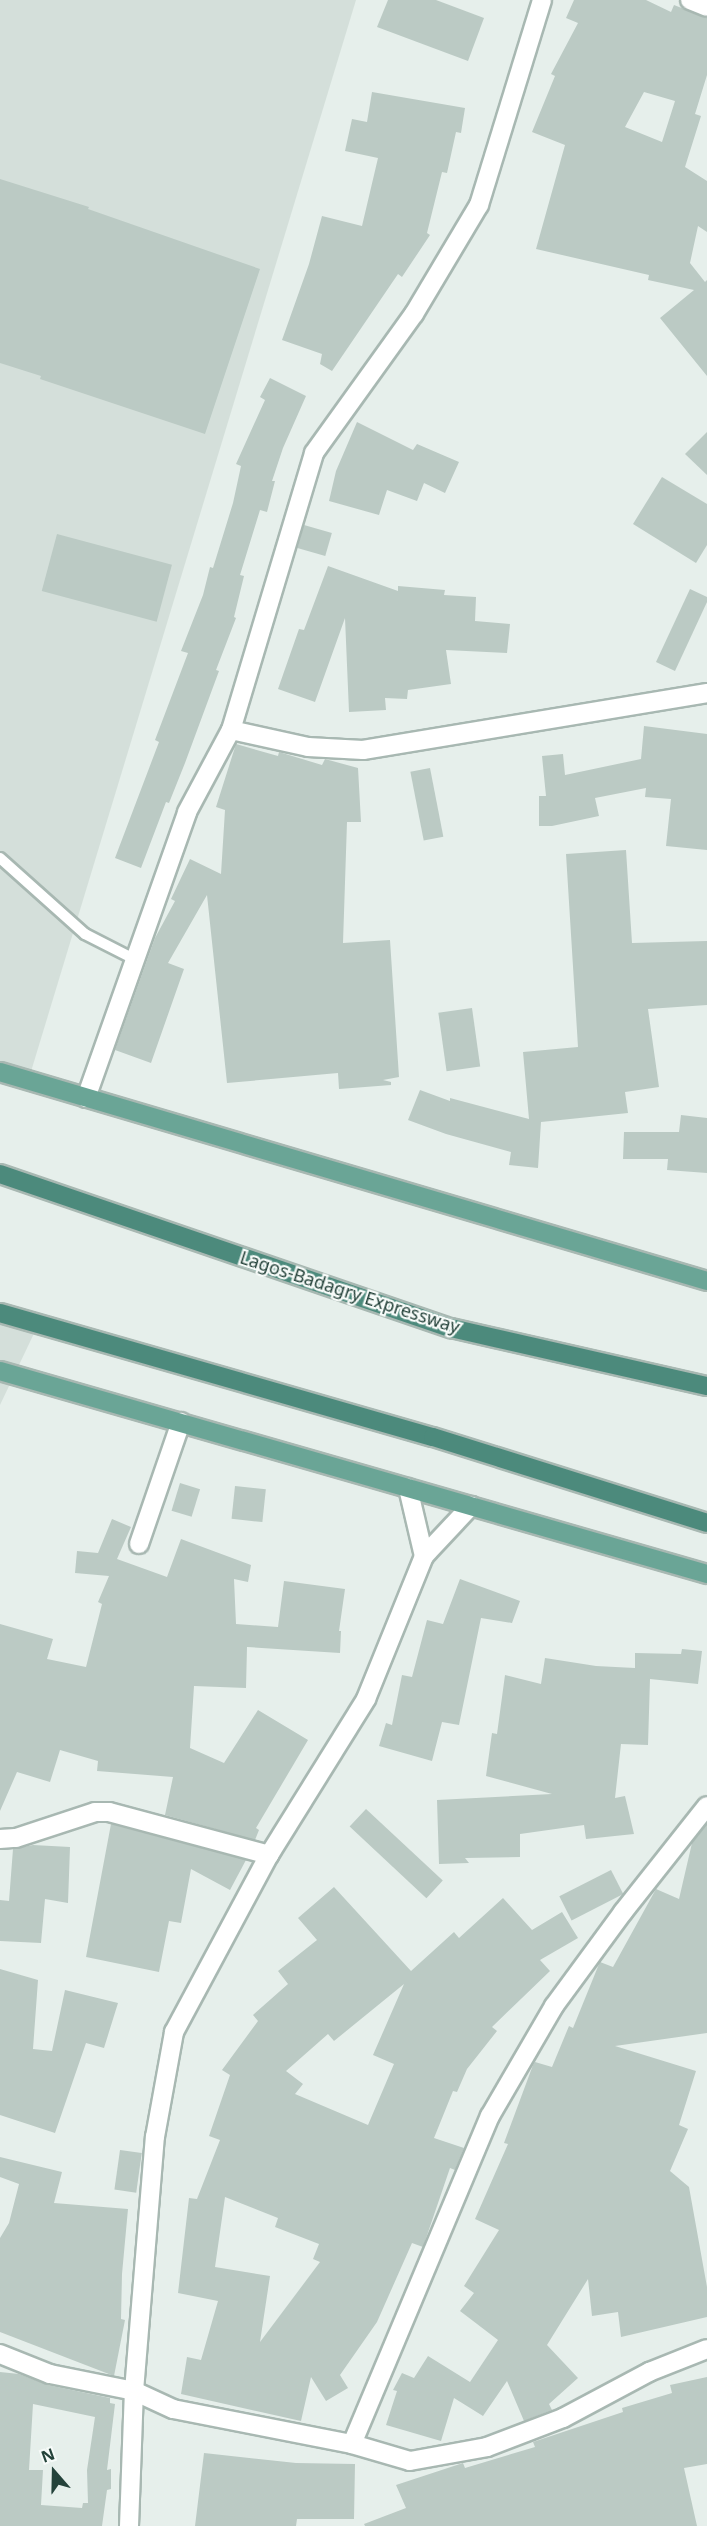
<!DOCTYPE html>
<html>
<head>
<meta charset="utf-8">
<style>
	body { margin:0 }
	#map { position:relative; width:707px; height:2526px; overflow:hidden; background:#e6efeb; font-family:"Noto Sans",sans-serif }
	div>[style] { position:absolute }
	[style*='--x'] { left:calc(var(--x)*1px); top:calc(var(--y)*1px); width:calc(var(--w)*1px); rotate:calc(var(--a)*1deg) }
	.built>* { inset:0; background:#d4dfda }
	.building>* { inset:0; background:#bbcac4; transform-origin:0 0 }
	.roads { filter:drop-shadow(2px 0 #a8b8b2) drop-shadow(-2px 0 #a8b8b2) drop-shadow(0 2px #a8b8b2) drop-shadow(0 -2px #a8b8b2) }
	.service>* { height:10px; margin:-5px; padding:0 5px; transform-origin:5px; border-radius:5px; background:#fff }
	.minor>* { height:18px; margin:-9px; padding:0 9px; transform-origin:9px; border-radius:9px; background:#fff }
	.secondary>* { height:18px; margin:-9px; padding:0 9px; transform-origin:9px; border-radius:9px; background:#fff }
	.primary>* { height:18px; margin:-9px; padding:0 9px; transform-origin:9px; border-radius:9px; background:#6aa596 }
	.trunk>* { height:18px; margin:-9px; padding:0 9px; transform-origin:9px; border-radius:9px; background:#4c8a7c }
	span { translate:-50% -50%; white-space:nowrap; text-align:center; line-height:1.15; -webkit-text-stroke:4.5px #f7fbf9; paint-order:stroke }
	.street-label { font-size:18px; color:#24423a }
	.north { position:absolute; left:24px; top:2442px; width:60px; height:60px; -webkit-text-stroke:4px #f7fbf9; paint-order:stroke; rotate:340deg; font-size:16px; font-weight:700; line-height:24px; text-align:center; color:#24423a }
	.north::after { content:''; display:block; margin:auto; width:21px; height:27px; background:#24423a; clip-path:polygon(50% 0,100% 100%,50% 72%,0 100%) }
</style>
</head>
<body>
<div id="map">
	<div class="built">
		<i style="clip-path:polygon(0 0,356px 0,26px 1088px,0 1080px)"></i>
		<i style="clip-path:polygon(0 1317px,38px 1325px,0 1405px)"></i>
	</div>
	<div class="building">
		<i style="clip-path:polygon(388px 0,436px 0,484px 18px,468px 61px,377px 27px)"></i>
		<i style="clip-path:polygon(evenodd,574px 0,646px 0,671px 12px,674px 5px,707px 18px,707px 75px,695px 114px,701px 116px,685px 167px,707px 181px,707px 232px,698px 226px,690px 263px,705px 282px,707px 280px,707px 376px,660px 318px,694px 290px,648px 280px,649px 275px,536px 249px,565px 145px,532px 132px,555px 76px,551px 74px,578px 23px,566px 18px,574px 0,644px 92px,675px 101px,662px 142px,625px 127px,644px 92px)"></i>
		<i style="clip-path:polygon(372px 92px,465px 108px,461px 133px,456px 132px,447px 173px,442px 172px,427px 233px,430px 235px,402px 277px,398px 274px,332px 371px,320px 364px,322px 354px,282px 340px,309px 264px,322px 216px,362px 226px,378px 158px,345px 151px,352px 119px,367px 122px)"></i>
		<i style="clip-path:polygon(0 179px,89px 207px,88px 209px,260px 269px,205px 434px,40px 379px,41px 376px,0 363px)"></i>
		<i style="clip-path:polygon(270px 378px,306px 396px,283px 448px,272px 481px,275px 481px,267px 512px,260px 510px,240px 575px,244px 576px,234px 617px,236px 618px,216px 670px,219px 671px,185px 763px,169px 803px,166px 802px,141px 868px,115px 858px,159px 742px,155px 740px,188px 653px,181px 651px,203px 595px,210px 567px,213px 568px,233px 503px,241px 466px,236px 464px,265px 400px,260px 397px)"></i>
		<i style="clip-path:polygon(357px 422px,413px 450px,417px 444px,459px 462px,445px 493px,424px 483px,417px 501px,387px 490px,379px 515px,329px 501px,336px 471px)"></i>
		<i style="clip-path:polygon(707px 432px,707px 475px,685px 454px)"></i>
		<i style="clip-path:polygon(662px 477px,707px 504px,707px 545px,696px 563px,633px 524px)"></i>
		<i style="left:304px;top:525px;width:29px;height:24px;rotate:16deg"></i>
		<i style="left:57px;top:534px;width:119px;height:59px;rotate:15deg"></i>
		<i style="clip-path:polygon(328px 566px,398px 591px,398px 586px,445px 590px,444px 595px,476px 597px,475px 621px,510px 624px,507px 653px,446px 650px,451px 684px,408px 690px,407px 699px,385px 698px,386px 710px,349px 712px,345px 618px,315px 702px,278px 689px,299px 629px,304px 630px)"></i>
		<i style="clip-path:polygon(690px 589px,707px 597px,707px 602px,675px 671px,656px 662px)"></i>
		<i style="clip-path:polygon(644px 726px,707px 734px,707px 850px,666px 846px,671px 799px,645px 797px,646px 788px,595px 798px,599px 816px,552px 826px,539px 826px,539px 796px,546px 796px,542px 756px,563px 754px,565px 775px,641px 759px)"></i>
		<i style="clip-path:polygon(236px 744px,278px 756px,279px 752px,322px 765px,325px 759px,358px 768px,361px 822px,347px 822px,343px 943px,390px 940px,399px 1077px,383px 1080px,391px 1082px,391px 1085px,339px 1089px,338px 1073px,227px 1083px,207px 895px,168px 963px,184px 969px,151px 1063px,115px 1050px,155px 938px,175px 901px,171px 899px,190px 859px,221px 874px,225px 810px,216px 807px)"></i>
		<i style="left:430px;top:768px;width:70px;height:20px;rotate:79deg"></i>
		<i style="clip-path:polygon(626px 850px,632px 943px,707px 941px,707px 1005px,648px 1009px,659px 1087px,625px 1092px,628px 1113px,541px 1122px,538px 1168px,509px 1165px,511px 1152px,446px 1134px,408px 1120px,420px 1090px,450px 1101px,450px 1098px,529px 1119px,523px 1052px,578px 1047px,566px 854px)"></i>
		<i style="left:472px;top:1008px;width:59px;height:34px;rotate:82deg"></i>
		<i style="clip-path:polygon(681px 1115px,707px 1118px,707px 1173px,667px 1170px,668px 1159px,623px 1159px,624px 1132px,679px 1132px)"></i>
		<i style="left:180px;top:1483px;width:21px;height:29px;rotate:17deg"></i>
		<i style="left:235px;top:1486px;width:31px;height:33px;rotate:6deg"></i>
		<i style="clip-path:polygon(112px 1519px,131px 1527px,117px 1559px,167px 1577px,181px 1539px,251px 1565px,248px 1582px,234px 1579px,236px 1624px,278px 1627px,284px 1581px,345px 1589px,339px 1631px,341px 1631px,340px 1653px,247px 1647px,246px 1688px,194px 1686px,190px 1748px,224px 1763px,258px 1710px,308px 1740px,256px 1828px,259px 1830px,255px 1840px,165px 1815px,173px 1777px,97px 1771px,98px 1761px,60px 1750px,50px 1782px,17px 1772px,0 1811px,0 1624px,53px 1639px,47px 1659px,86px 1667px,102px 1604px,98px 1602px,109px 1576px,75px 1573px,77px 1551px,98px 1553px)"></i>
		<i style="clip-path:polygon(460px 1579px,520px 1601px,512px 1623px,481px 1618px,459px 1725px,442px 1722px,432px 1761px,379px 1746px,386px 1723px,392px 1725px,402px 1675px,412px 1677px,427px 1620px,443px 1624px)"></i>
		<i style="clip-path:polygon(682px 1649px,702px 1651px,698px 1684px,650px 1679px,648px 1745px,621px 1744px,615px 1798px,625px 1796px,634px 1834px,586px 1839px,584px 1825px,520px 1834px,520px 1857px,465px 1858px,469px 1863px,439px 1864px,437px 1800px,552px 1794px,486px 1776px,492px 1733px,497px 1734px,505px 1675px,541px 1684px,545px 1658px,596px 1666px,635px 1668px,635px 1653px,681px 1654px)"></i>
		<i style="left:366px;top:1809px;width:105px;height:24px;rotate:43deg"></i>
		<i style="clip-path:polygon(111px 1824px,246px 1860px,230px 1890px,191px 1869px,181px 1923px,169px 1921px,159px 1972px,86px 1957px)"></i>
		<i style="clip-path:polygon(707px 1824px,707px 2033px,615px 2046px,696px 2071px,679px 2125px,688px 2129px,670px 2171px,689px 2187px,707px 2287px,707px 2317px,621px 2337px,618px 2312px,592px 2316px,588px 2279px,547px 2345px,578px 2378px,549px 2404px,552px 2410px,524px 2421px,507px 2381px,483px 2416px,454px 2398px,441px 2441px,386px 2425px,397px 2391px,393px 2390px,402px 2373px,414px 2378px,428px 2356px,470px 2382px,498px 2340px,460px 2311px,474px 2293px,464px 2286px,499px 2230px,475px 2219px,508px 2144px,504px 2143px,533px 2065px,535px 2062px,552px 2067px,569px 2026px,573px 2028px,599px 1964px,600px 1962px,613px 1967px,656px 1889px,679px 1899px,692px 1843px)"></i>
		<i style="clip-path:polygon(33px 1845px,70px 1847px,68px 1903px,45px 1899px,41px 1943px,0 1941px,0 1900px,9px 1901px,13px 1849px)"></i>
		<i style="left:611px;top:1870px;width:27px;height:58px;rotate:63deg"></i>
		<i style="clip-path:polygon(evenodd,334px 1887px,411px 1971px,454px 1932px,459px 1938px,503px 1898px,532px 1930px,562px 1912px,578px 1938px,540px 1960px,550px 1971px,492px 2027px,497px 2031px,467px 2069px,457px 2092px,453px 2091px,434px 2138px,464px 2148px,455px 2170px,450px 2168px,423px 2247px,412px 2243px,377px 2322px,340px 2375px,348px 2388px,326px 2401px,311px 2377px,301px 2421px,181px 2394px,187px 2357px,201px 2360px,218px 2301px,178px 2293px,189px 2198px,197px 2199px,220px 2140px,209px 2136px,230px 2075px,222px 2070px,258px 2021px,253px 2015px,288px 1984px,278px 1971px,317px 1940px,298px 1918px,334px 1887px,404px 1984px,373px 2055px,394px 2064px,368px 2125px,295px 2094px,303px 2084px,286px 2071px,328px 2034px,334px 2041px,404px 1984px,334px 1887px,225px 2197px,278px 2218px,275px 2227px,319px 2244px,313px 2259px,320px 2262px,260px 2342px,270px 2276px,215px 2267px,225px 2197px)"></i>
		<i style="clip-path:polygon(0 1969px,38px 1980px,33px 2049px,52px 2051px,65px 1990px,118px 2003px,104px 2048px,86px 2043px,55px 2133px,0 2115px)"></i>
		<i style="left:120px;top:2150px;width:22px;height:40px;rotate:8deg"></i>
		<i style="clip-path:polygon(0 2157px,62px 2172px,54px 2203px,128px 2209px,122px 2274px,121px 2319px,125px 2320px,114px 2376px,0 2332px,0 2238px,9px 2223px,19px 2184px,0 2177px)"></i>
		<i style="clip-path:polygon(evenodd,0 2372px,19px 2374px,48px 2385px,110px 2398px,110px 2403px,115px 2404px,107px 2470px,111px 2469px,111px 2489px,107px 2490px,102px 2526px,0 2526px,0 2372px,33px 2404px,95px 2417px,87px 2470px,88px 2503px,83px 2503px,82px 2508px,41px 2505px,43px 2470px,29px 2470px,33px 2404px)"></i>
		<i style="clip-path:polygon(707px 2377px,707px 2464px,684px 2468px,697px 2526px,365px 2526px,364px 2524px,406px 2508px,396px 2485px,463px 2463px,465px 2468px,535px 2447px,533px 2442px,623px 2412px,622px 2408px,672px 2393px,670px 2385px)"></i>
		<i style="clip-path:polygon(204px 2453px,296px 2463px,355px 2464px,354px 2519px,297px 2519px,296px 2526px,195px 2526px)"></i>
	</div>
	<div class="roads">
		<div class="service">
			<i style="--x:0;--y:858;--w:114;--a:41.8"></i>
			<i style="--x:85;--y:934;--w:57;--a:27"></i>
		</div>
		<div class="minor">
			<i style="--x:690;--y:0;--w:18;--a:22"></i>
			<i style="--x:231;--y:730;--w:79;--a:12.4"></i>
			<i style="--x:308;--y:747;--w:55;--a:3.1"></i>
			<i style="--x:363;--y:750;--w:349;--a:-9.4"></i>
			<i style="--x:86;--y:1098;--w:303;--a:-70.5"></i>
			<i style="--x:187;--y:812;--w:93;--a:-61.8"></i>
			<i style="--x:231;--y:730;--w:289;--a:-73.3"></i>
			<i style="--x:314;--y:453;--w:171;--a:-54.3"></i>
			<i style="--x:414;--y:314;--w:127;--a:-59.2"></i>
			<i style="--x:479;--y:205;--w:214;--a:-72.9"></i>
			<i style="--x:139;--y:1544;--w:129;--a:-71"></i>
			<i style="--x:0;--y:1839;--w:16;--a:-4"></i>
			<i style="--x:16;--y:1838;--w:83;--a:-18.2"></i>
			<i style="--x:95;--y:1812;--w:14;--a:0"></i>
			<i style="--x:109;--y:1812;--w:166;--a:15"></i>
			<i style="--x:0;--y:2354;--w:54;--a:21.8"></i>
			<i style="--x:50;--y:2374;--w:86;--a:11.4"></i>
			<i style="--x:134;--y:2391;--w:43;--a:24.8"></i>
			<i style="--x:173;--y:2409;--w:182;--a:11.1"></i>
			<i style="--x:352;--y:2444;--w:60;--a:16.3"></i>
			<i style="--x:410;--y:2461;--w:78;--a:-10.3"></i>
			<i style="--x:487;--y:2447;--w:81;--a:-20.9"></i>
			<i style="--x:563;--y:2418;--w:98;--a:-28.1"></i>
			<i style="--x:649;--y:2372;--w:62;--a:-21.6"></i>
			<i style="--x:352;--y:2444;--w:356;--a:-67.2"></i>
			<i style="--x:490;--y:2116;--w:127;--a:-59.8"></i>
			<i style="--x:554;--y:2006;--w:117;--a:-53.7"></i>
			<i style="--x:623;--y:1912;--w:135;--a:-51.6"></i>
		</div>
		<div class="secondary">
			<i style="--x:408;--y:1488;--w:70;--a:76.8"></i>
			<i style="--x:129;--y:2526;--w:135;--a:-87.9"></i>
			<i style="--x:134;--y:2391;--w:255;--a:-85.3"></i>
			<i style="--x:155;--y:2137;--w:107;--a:-79.7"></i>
			<i style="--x:174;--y:2032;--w:201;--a:-61.8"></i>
			<i style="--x:269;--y:1855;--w:184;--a:-58.1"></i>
			<i style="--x:366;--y:1699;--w:154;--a:-67.9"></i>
			<i style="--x:424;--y:1556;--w:69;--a:-46.8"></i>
		</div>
		<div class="primary">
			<i style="--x:0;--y:1072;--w:737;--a:16.47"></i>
			<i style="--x:0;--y:1371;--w:736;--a:16.02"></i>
		</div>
		<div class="trunk">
			<i style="--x:0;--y:1174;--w:477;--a:18.9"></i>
			<i style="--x:451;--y:1328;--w:262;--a:12.8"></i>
			<i style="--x:0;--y:1313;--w:450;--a:16"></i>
			<i style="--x:433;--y:1437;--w:287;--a:17.4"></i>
		</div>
	</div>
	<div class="street-label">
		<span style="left:350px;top:1292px;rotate:18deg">Lagos-Badagry Expressway</span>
	</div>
	<div class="north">N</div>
</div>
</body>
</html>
